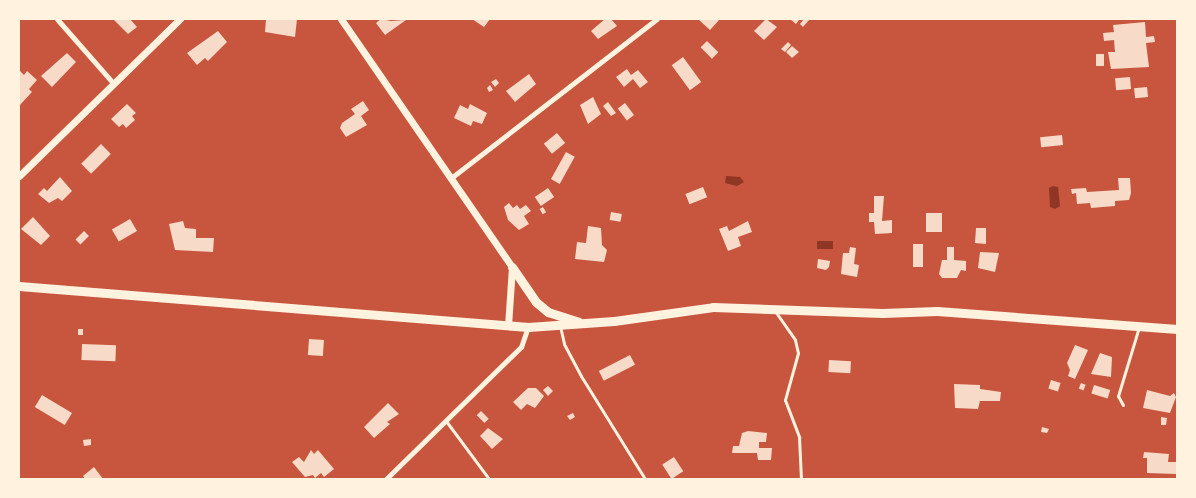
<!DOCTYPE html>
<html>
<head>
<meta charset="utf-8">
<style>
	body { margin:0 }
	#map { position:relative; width:1196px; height:498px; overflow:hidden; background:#c8553d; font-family:"Fira Sans Condensed",sans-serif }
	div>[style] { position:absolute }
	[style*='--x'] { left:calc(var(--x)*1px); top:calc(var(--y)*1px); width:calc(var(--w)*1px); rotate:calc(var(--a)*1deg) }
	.water>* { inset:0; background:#8f3625; transform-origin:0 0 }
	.building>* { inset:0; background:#f7dbc8; transform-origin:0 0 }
	.service>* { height:3px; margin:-1.5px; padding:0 1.5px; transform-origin:1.5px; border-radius:1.5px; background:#fff3e0 }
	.minor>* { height:5px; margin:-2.5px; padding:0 2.5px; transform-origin:2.5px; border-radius:2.5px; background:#fff3e0 }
	.tertiary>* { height:7px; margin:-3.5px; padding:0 3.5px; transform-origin:3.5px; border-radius:3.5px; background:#fff3e0 }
	.secondary>* { height:9px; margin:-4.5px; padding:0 4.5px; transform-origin:4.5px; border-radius:4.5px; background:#fff3e0 }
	span { translate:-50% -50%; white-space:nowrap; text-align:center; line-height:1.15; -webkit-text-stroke:5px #fff3e0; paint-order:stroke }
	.frame { position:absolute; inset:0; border:20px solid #fff3e0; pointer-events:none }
</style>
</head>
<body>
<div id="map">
	<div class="water">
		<i style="clip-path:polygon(726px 176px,740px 177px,744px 182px,737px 186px,725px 183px)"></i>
		<i style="clip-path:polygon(1053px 186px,1058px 187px,1060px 206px,1055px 209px,1050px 207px,1049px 188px)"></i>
		<i style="left:817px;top:241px;width:16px;height:8px"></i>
	</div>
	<div class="building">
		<i style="clip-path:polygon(113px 19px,130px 19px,137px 27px,128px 34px)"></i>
		<i style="clip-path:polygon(266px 19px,297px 19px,295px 37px,265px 32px)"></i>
		<i style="clip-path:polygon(381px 19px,391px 21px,406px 20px,385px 35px,376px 23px)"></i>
		<i style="clip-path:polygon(472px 19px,490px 19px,484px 27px)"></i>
		<i style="clip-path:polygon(605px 19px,611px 19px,617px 26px,598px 39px,591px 31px)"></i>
		<i style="clip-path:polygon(698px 19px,720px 19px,710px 30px)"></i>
		<i style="clip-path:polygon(766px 19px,777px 27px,764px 40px,754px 31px)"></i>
		<i style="clip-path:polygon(790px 19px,797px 19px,799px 20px,796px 24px)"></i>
		<i style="clip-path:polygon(804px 19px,809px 20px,803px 27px,800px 24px)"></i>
		<i style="clip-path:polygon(1145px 22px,1146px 37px,1154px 36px,1155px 42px,1146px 43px,1149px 67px,1111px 69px,1108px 52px,1115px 52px,1114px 40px,1104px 41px,1103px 33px,1114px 32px,1113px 25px)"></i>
		<i style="clip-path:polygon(218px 31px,227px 42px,208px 61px,205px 58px,197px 65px,187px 53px)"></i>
		<i style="left:707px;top:41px;width:16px;height:9px;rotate:45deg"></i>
		<i style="clip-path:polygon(788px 42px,791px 45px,785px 52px,781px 49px)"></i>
		<i style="clip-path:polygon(792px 46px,799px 52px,792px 58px,786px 52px)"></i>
		<i style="clip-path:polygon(67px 53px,76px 62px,52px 87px,41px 76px)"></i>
		<i style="left:1096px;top:54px;width:8px;height:12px"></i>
		<i style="left:683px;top:57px;width:31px;height:14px;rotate:54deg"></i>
		<i style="clip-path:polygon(627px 69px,631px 75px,638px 70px,648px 82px,640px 88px,633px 79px,624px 87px,616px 77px)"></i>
		<i style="clip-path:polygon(19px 70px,24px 75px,27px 71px,37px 80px,29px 89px,32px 92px,19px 106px)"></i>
		<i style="clip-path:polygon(529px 74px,536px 84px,515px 102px,506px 91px)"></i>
		<i style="left:1130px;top:77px;width:12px;height:15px;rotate:85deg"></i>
		<i style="clip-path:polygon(496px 79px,499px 83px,495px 87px,491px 82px)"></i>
		<i style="clip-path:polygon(490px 85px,493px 90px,489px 92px,487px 88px)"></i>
		<i style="left:1147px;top:87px;width:10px;height:13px;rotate:84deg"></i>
		<i style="clip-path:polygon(593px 97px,601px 114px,588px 124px,580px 105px)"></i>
		<i style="clip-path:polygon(363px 101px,369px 110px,361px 116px,367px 125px,346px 137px,340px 128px,342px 123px,355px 114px,351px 109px)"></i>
		<i style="clip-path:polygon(608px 102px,616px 113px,611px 116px,603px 106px)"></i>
		<i style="left:625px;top:103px;width:15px;height:9px;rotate:53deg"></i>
		<i style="clip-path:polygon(127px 104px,136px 113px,132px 116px,135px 120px,126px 128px,123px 124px,119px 127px,111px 119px)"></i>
		<i style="clip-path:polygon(470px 104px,487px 113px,482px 124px,473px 121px,471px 126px,454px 118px,460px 105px,468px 109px)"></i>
		<i style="left:557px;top:133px;width:13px;height:17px;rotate:51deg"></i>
		<i style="left:1062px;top:135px;width:10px;height:22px;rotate:84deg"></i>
		<i style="left:101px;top:144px;width:14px;height:28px;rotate:45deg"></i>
		<i style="left:566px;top:152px;width:10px;height:31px;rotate:29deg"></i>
		<i style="clip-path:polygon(60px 177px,72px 191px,62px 201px,58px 198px,49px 203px,38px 194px,44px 188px,47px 191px)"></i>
		<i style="clip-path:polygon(1118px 178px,1130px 178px,1131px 193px,1129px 200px,1115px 201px,1115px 206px,1091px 208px,1090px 203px,1077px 204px,1076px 193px,1072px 194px,1071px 189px,1086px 188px,1087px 192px,1119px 190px)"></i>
		<i style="left:703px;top:187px;width:11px;height:19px;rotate:68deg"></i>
		<i style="left:548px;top:188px;width:11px;height:16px;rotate:56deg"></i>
		<i style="clip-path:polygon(874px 196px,884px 196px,882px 221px,892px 220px,892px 233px,875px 234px,874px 222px,869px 222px,869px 213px,874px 213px)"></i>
		<i style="clip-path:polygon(509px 203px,513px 208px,517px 205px,520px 209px,526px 205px,531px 211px,524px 216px,529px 224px,519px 230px,508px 220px,504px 207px)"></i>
		<i style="left:543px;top:207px;width:6px;height:4px;rotate:59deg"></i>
		<i style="left:611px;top:212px;width:11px;height:8px;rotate:10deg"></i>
		<i style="left:926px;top:213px;width:16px;height:19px"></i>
		<i style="clip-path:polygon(33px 217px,50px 236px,41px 245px,21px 229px)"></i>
		<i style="left:130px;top:219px;width:14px;height:21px;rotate:60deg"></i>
		<i style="clip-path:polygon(183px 221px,185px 228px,196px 229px,196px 238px,214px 238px,213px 252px,175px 250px,169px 224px)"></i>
		<i style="clip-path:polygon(748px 221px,752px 232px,738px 237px,741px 246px,728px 251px,719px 229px,727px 226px,729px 231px)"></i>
		<i style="clip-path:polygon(588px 226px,601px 228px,602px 245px,607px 250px,604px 262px,575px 259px,577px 242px,586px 243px)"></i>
		<i style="clip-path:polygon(976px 228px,986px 228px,986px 244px,975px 243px)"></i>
		<i style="left:84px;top:231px;width:7px;height:12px;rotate:45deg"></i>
		<i style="left:913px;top:244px;width:10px;height:23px"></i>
		<i style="clip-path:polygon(850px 247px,856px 248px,854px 264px,859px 265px,857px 277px,841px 274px,843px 253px,849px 253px)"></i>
		<i style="clip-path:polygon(947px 247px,954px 247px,954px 260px,966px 261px,966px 271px,961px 270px,957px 278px,942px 278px,939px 274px,942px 260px,947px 260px)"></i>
		<i style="clip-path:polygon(980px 252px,999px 253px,995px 272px,978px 268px)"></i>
		<i style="clip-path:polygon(818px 259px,830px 261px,829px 267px,826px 270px,817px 268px)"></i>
		<i style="left:78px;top:329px;width:5px;height:6px"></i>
		<i style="left:309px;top:339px;width:15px;height:16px;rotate:4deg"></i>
		<i style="left:82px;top:344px;width:34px;height:16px;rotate:2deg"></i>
		<i style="clip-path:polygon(1075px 345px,1088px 350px,1075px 379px,1068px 376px,1070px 370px,1067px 363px)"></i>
		<i style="clip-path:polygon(1100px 353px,1112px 357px,1111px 377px,1091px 374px)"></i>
		<i style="left:630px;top:355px;width:11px;height:35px;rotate:63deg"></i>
		<i style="left:829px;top:360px;width:22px;height:12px;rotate:3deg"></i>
		<i style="left:1051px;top:380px;width:10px;height:9px;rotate:17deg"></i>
		<i style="left:1081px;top:383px;width:5px;height:6px;rotate:22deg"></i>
		<i style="clip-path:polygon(954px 384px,980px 385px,980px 389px,1001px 392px,1000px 401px,980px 401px,978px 409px,955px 408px)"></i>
		<i style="left:1094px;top:385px;width:17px;height:9px;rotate:17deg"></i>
		<i style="clip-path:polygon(548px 386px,553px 391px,548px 396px,543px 390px)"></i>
		<i style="clip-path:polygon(528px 388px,536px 388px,544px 396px,535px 408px,527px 404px,521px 410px,513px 402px)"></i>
		<i style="clip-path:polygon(1147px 390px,1170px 396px,1174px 393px,1176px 397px,1170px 413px,1143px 408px)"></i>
		<i style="left:42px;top:395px;width:35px;height:14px;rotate:31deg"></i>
		<i style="clip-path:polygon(388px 403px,399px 414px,387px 422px,390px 424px,374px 438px,364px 427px)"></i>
		<i style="left:481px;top:411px;width:11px;height:6px;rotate:45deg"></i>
		<i style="clip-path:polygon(573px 413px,575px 417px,570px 420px,567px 416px)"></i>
		<i style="clip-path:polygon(1161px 417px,1167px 418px,1166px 425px,1161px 425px)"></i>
		<i style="clip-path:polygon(1042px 427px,1049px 429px,1047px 433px,1041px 432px)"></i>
		<i style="clip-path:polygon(488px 428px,503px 439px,492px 449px,480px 436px)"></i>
		<i style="clip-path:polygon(748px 431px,767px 433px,766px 442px,759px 442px,759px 448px,772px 448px,771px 460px,758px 460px,757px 453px,732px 453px,733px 446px,739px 446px,742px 433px)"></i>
		<i style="clip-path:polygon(91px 439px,91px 445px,84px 446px,83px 440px)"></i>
		<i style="clip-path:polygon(311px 450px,314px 454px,318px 450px,334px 469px,324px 477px,321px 473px,315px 478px,313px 475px,305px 477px,292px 462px,299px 457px,304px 462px)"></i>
		<i style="clip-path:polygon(1144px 452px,1169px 454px,1168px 462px,1176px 462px,1176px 474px,1147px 473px,1147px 458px,1143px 458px)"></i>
		<i style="left:674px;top:457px;width:17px;height:14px;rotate:57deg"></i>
		<i style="clip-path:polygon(94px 467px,103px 479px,85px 479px,83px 476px)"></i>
	</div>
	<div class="service">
		<i style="--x:775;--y:311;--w:35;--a:55"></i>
		<i style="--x:795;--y:340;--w:13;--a:77"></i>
		<i style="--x:798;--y:353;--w:49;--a:105.5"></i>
		<i style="--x:785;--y:400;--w:40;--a:69"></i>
		<i style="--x:799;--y:437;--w:42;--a:87.3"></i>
		<i style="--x:560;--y:326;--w:18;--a:77"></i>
		<i style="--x:564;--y:344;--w:36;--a:62"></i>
		<i style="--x:581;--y:376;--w:121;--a:58.1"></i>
		<i style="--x:1123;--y:405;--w:10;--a:-119"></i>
		<i style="--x:1118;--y:396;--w:72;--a:-73.1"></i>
		<i style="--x:446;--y:421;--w:72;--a:53.4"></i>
	</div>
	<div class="minor">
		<i style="--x:57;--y:19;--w:85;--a:48.8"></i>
		<i style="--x:451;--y:178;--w:260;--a:-37.7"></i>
		<i style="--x:386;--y:479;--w:189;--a:-44.4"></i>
		<i style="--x:521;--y:347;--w:21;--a:-71"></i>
	</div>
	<div class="tertiary">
		<i style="--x:341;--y:19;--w:301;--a:55.4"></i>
		<i style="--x:512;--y:267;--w:58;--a:93.9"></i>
		<i style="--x:19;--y:176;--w:225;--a:-44.3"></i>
	</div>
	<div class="secondary">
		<i style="--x:512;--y:267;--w:42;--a:55.6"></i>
		<i style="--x:536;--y:302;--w:16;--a:40"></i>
		<i style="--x:548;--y:312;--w:32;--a:18"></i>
		<i style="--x:19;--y:286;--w:511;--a:4.61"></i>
		<i style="--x:528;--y:327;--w:86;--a:-4"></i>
		<i style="--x:614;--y:321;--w:100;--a:-8"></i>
		<i style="--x:713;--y:307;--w:169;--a:2"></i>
		<i style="--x:882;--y:313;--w:55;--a:-2.1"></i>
		<i style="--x:937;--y:311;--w:241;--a:4.3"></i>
	</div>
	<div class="frame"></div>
</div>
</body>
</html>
